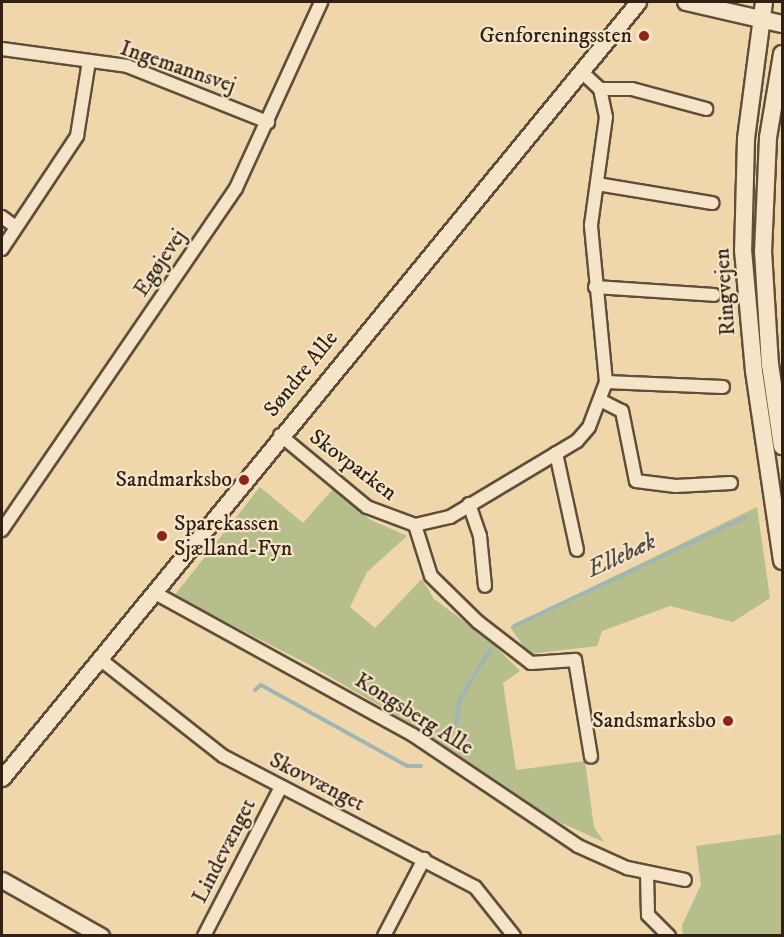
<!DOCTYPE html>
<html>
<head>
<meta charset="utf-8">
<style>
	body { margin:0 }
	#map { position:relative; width:784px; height:937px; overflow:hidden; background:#f0d6ab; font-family:"IM FELL DW Pica",serif }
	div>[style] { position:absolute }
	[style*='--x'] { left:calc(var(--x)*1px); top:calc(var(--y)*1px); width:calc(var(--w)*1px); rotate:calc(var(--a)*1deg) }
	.green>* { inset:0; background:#b6be8c }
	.stream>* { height:4px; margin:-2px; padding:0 2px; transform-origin:2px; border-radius:2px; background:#a0b6b5 }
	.roads { filter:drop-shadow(2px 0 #614e3a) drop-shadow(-2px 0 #614e3a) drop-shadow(0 2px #614e3a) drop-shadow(0 -2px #614e3a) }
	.minor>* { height:12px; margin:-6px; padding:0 6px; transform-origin:6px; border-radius:6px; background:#f5e4c8 }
	.tertiary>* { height:15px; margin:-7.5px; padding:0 7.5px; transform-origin:7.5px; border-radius:7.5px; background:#f5e4c8 }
	.secondary>* { height:16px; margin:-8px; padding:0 8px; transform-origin:8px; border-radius:8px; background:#f5e4c8 }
	.dots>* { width:16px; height:16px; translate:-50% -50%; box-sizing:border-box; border:3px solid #f5e4c8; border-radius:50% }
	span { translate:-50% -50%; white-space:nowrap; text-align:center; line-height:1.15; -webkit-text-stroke:4.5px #f5e4c8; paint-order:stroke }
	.poi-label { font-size:22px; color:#312115 }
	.right { translate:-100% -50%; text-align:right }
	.left { translate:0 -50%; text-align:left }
	.street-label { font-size:22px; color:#312115 }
	.water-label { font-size:24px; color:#524e45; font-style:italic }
	.frame { position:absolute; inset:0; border:3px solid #312115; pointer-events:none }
</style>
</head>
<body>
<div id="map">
	<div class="green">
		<i style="clip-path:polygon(260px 487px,303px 523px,334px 488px,369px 519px,407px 536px,367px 572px,350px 607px,375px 628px,422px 579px,434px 599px,487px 638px,520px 671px,503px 683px,516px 770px,585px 761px,594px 827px,604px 842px,548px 817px,411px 724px,308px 664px,174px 596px)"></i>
		<i style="clip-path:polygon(757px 507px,770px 598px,733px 622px,670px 606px,602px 631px,597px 646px,529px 654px,510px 627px)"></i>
		<i style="clip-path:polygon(782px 834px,782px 935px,683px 935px,682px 925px,701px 885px,696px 846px)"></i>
	</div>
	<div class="stream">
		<i style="--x:514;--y:626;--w:256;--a:-25.2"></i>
		<i style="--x:255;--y:690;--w:8;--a:-40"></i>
		<i style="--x:261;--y:685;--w:167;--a:29"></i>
		<i style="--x:407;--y:766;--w:14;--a:0"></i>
		<i style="--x:456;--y:724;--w:25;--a:-81"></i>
		<i style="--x:460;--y:699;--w:57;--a:-58.5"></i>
	</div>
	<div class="roads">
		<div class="minor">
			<i style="--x:2;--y:49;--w:126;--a:7.7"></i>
			<i style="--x:127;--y:66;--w:152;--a:21.7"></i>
			<i style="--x:600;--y:89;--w:32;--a:0"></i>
			<i style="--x:632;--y:89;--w:77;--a:15.1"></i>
			<i style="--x:597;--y:184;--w:117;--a:9.4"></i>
			<i style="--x:2;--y:217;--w:17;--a:36"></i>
			<i style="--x:2;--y:249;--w:136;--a:-56.4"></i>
			<i style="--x:77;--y:136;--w:76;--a:-80.9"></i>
			<i style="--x:595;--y:287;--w:119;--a:3.8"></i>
			<i style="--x:606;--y:382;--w:117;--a:2.4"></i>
			<i style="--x:602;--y:401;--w:22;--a:27"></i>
			<i style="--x:622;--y:411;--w:71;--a:78.7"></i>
			<i style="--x:636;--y:481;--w:40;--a:7.1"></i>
			<i style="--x:676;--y:486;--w:55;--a:-3.1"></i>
			<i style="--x:280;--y:435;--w:113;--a:39.6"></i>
			<i style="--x:367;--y:507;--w:51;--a:20.6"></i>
			<i style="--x:415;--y:525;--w:36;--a:-13"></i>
			<i style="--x:450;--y:517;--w:148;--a:-30.9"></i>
			<i style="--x:577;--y:441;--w:18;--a:-49"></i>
			<i style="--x:589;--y:427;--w:48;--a:-69.3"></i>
			<i style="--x:606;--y:382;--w:158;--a:-95.5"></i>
			<i style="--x:591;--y:225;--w:109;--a:-82.1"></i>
			<i style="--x:606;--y:117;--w:29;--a:-102"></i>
			<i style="--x:600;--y:89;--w:25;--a:-137"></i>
			<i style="--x:556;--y:453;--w:99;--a:77.8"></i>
			<i style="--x:469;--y:504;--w:34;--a:71"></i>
			<i style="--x:480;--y:536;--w:50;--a:84.3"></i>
			<i style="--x:415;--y:525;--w:53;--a:72.6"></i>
			<i style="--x:431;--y:576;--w:66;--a:44.4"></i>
			<i style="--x:478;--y:622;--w:67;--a:37.7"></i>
			<i style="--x:531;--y:663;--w:44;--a:-3.9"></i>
			<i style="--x:575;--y:660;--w:98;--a:80.6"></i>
			<i style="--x:2;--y:530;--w:414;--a:-55.6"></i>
			<i style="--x:236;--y:188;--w:205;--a:-65.4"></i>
			<i style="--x:155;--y:593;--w:294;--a:28.8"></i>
			<i style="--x:413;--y:735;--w:199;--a:33.9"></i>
			<i style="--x:578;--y:846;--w:54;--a:24.2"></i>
			<i style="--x:627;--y:868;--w:59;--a:11.7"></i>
			<i style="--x:101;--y:660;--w:155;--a:38.2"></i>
			<i style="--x:223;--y:756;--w:284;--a:27.5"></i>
			<i style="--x:475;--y:887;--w:63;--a:51.5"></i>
			<i style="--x:647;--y:874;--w:41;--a:88.6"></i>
			<i style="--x:648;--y:915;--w:30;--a:45"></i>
			<i style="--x:204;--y:936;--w:168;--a:-62.7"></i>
			<i style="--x:384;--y:936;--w:87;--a:-62.5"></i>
		</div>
		<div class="tertiary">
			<i style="--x:2;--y:778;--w:1003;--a:-50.66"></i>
			<i style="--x:2;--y:880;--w:114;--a:29.5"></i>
		</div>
		<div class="secondary">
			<i style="--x:686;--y:2;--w:98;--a:12.9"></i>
			<i style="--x:764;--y:2;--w:138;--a:97.5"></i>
			<i style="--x:746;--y:139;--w:111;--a:91.5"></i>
			<i style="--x:743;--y:250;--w:121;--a:84.8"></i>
			<i style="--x:754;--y:371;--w:192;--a:81.6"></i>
			<i style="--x:782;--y:54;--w:85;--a:99.5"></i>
			<i style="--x:768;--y:138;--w:113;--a:92.5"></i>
			<i style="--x:763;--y:251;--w:113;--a:86.5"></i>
			<i style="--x:770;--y:364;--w:83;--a:81.7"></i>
		</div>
	</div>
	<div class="dots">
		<i style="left:644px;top:36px;background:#8f2418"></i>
		<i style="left:244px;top:480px;background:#8f2418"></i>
		<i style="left:162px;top:536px;background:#8f2418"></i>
		<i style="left:728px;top:721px;background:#8f2418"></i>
	</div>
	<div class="poi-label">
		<span class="right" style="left:632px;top:36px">Genforeningssten</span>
		<span class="right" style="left:232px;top:480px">Sandmarksbo</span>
		<span class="left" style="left:174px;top:536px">Sparekassen<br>Sjælland-Fyn</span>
		<span class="right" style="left:716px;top:721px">Sandsmarksbo</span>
	</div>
	<div class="street-label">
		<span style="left:178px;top:67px;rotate:19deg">Ingemannsvej</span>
		<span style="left:160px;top:263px;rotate:-56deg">Egøjevej</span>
		<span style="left:725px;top:292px;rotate:-94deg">Ringvejen</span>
		<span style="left:301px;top:374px;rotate:-51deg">Søndre Alle</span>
		<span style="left:353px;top:465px;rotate:37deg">Skovparken</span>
		<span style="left:414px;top:714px;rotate:32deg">Kongsberg Alle</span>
		<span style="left:317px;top:782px;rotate:27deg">Skovvænget</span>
		<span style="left:224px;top:851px;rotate:-63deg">Lindevænget</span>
	</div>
	<div class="water-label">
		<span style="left:622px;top:556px;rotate:-25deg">Ellebæk</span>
	</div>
	<div class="frame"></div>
</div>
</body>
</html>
